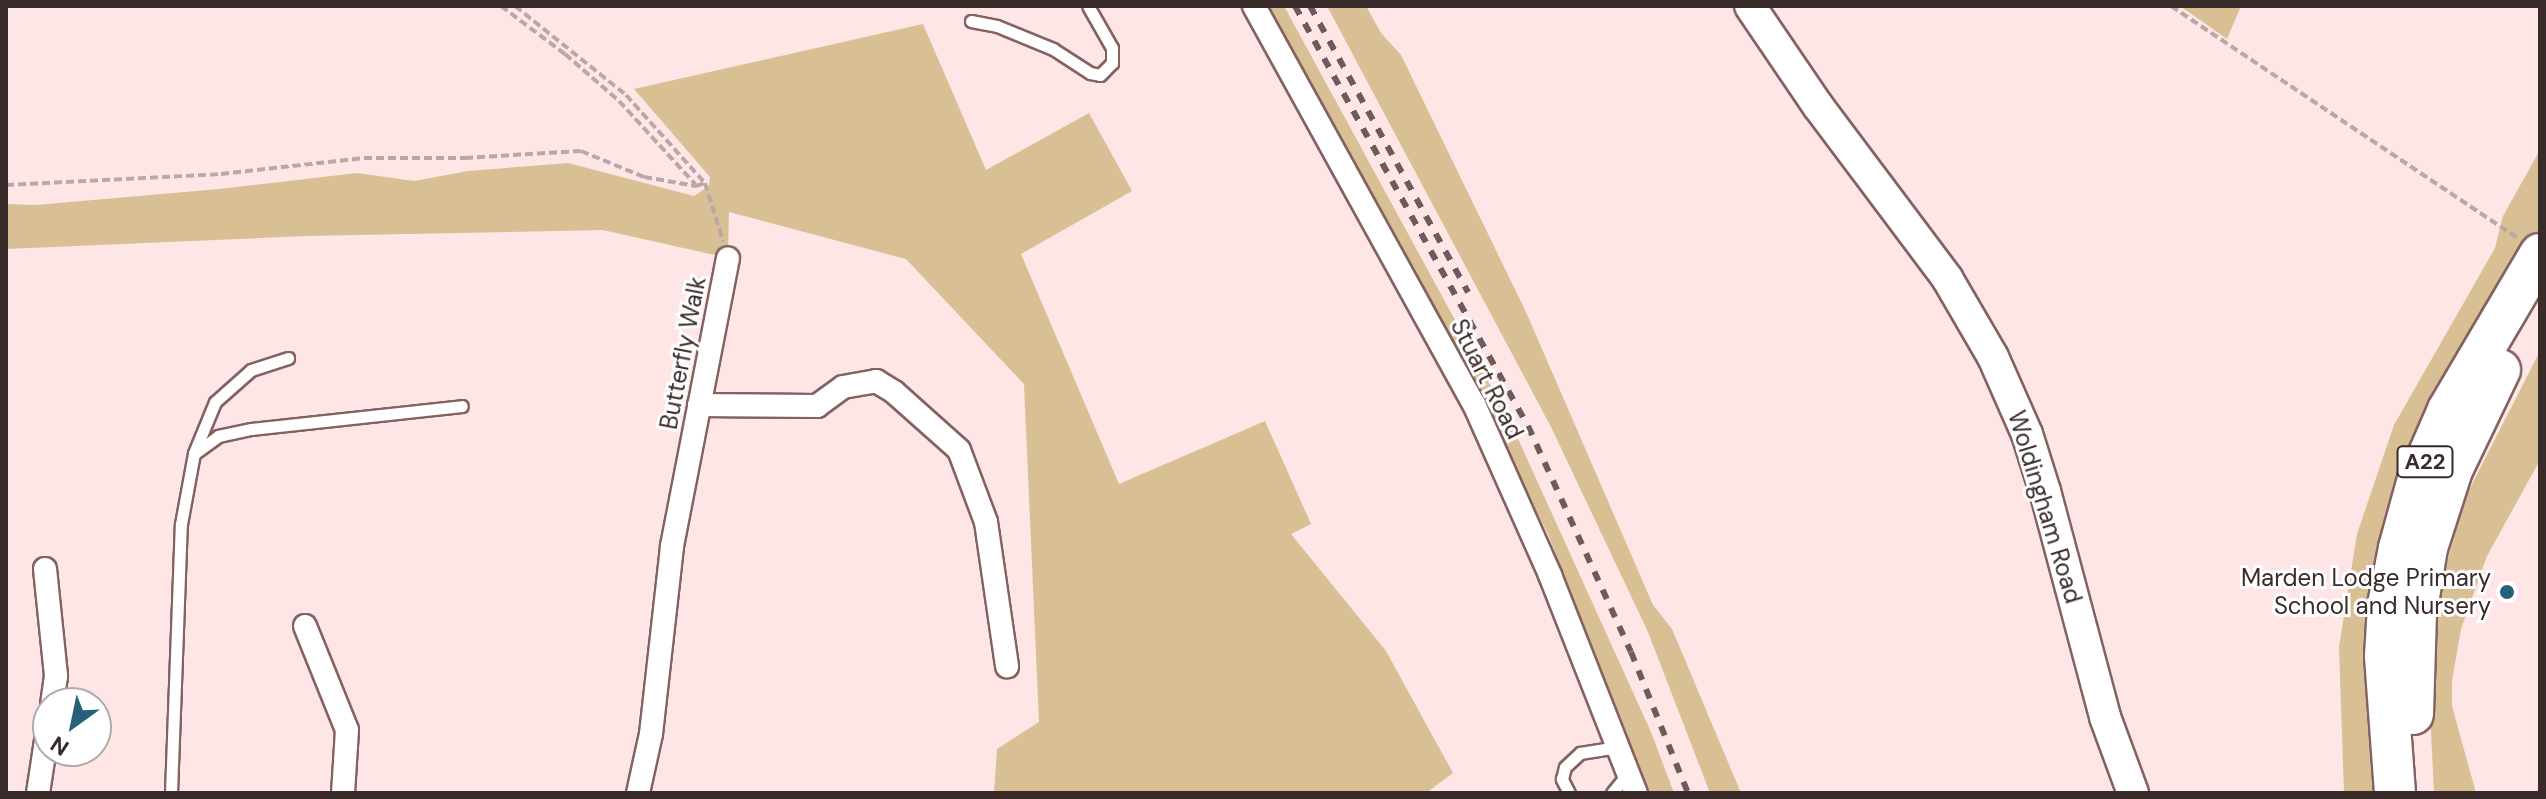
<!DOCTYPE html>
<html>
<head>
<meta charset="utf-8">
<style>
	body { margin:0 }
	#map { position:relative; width:2546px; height:799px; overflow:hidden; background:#fde6e5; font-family:"DM Sans",sans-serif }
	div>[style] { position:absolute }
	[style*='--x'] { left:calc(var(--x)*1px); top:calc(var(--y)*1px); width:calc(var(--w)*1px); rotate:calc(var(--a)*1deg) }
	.green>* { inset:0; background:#d8bf94 }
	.path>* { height:4px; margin-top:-2px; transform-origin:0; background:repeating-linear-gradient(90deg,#bba7a6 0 8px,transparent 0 12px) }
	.roads { filter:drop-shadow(2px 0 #836261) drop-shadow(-2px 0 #836261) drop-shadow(0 2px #836261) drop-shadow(0 -2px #836261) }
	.lane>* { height:11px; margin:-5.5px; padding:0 5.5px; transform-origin:5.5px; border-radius:5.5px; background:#fff }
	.street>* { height:22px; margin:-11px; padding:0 11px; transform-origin:11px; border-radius:11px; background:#fff }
	.secondary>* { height:30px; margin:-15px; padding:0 15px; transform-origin:15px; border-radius:15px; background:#fff }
	.highway>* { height:40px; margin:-20px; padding:0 20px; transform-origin:20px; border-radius:20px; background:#fff }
	.rail>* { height:6px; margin-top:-3px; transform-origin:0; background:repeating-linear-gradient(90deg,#6b5b5a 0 10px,transparent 0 20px) }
	.dots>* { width:22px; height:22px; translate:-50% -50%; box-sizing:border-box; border:4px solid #fff; border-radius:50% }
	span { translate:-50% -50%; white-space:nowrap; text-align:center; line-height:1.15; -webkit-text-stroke:6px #fff; paint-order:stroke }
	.shield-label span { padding:2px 6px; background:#fff; border:2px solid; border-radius:6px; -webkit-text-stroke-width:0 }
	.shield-label { font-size:22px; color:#392b2a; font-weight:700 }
	.street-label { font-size:24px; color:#392b2a }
	.poi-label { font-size:24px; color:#392b2a }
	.right { translate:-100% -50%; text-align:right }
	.frame { position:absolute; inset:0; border:8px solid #392b2a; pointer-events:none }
	.north { position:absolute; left:32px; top:687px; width:80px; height:80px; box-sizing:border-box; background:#fff; border:2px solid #b0aaaa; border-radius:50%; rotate:213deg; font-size:22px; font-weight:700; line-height:32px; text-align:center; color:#392b2a }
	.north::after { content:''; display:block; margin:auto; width:28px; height:36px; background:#266179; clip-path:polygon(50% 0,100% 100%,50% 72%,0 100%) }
</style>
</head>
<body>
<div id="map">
	<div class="green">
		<i style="clip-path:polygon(1265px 6px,1284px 6px,1509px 419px,1651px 732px,1674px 793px,1648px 793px,1548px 534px,1427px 296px)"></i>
		<i style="clip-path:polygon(1327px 6px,1366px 6px,1381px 33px,1401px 55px,1526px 312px,1653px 605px,1672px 629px,1741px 793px,1710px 793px,1648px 632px,1552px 429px)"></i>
		<i style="clip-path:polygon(2180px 6px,2241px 6px,2227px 39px)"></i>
		<i style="clip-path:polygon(923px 24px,986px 170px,1089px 113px,1132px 191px,1021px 254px,1119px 484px,1265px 421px,1311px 524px,1291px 534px,1386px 651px,1453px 773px,1426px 793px,994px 793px,997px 749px,1039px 722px,1024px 384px,906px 259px,729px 212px,728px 258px,603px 230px,306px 236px,6px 249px,6px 204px,36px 205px,219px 189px,357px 173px,414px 181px,468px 171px,568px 163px,694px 196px,709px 186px,710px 177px,634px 89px)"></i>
		<i style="clip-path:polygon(2540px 150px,2540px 229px,2470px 335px,2371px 622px,2370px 744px,2375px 793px,2344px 793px,2339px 647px,2357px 534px,2394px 425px,2495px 248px,2503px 216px)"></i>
		<i style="clip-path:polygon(2540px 351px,2540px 460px,2487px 556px,2461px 629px,2452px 681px,2452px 706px,2476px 793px,2434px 793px,2429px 690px,2434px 608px,2465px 498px)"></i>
	</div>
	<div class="path">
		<i style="--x:501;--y:6;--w:80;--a:36.9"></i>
		<i style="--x:565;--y:54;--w:72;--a:41"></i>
		<i style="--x:619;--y:101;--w:113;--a:47.5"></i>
		<i style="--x:515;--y:6;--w:142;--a:38.7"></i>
		<i style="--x:626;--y:95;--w:118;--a:48.1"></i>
		<i style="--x:705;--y:183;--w:61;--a:72.8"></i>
		<i style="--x:2171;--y:6;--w:417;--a:33.8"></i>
		<i style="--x:6;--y:185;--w:215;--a:-2.9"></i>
		<i style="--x:221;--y:174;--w:144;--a:-6.4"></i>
		<i style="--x:364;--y:158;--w:101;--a:0"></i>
		<i style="--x:465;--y:158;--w:116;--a:-3.5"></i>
		<i style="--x:581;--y:151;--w:68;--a:22.4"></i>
		<i style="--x:644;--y:177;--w:53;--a:9.8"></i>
		<i style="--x:696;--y:186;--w:9;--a:-18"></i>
	</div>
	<div class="roads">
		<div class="lane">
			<i style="--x:971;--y:21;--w:26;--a:11"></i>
			<i style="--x:997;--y:26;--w:61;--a:22.3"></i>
			<i style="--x:1053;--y:49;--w:44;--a:33"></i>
			<i style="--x:1090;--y:73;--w:10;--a:11"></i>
			<i style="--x:1100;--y:75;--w:17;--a:-45"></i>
			<i style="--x:1112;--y:63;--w:15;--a:-90"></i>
			<i style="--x:1112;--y:48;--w:48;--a:-119.7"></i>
			<i style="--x:195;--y:453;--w:29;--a:-36"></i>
			<i style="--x:218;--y:436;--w:34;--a:-12"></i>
			<i style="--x:251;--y:429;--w:212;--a:-6.2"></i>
			<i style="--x:171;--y:793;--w:269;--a:-87.9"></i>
			<i style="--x:181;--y:524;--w:72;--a:-79.6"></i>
			<i style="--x:194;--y:453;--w:55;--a:-67.6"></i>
			<i style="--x:215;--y:402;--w:48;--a:-41.6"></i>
			<i style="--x:251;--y:370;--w:39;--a:-18"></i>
			<i style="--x:1569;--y:793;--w:16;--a:-117"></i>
			<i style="--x:1562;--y:779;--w:12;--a:-76"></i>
			<i style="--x:1565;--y:767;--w:21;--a:-43"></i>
			<i style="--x:1580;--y:753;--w:38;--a:-9"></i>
			<i style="--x:1612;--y:793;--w:26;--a:-51"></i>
		</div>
		<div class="street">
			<i style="--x:1254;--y:6;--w:455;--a:61.1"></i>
			<i style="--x:1474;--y:404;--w:187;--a:66"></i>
			<i style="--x:1550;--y:575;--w:234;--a:68.5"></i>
			<i style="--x:699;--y:405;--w:118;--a:0.5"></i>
			<i style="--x:817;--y:406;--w:32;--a:-36"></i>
			<i style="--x:843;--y:387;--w:34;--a:-10"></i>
			<i style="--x:876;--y:381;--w:21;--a:31"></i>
			<i style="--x:894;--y:392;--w:87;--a:41.7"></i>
			<i style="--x:959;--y:450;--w:77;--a:69.4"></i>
			<i style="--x:986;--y:522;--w:146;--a:81.7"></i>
			<i style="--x:45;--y:569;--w:108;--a:84.1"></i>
			<i style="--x:56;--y:676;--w:27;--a:98"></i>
			<i style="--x:305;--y:626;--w:112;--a:68"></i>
			<i style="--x:347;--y:730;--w:63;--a:93.6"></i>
			<i style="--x:38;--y:793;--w:66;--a:-81.3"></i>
			<i style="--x:638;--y:793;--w:60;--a:-77.6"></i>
			<i style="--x:651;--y:734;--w:189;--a:-83.6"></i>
			<i style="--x:672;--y:546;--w:293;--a:-79"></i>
		</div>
		<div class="secondary">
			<i style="--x:1750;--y:6;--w:121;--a:55.8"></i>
			<i style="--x:1818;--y:106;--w:215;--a:53.1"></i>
			<i style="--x:1947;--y:278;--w:91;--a:59.8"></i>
			<i style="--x:1993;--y:357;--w:84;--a:66.2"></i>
			<i style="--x:2027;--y:434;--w:60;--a:72.5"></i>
			<i style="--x:2045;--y:491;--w:234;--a:75.1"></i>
			<i style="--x:2105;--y:717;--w:81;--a:69.8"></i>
		</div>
		<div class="highway">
			<i style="--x:2413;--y:714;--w:99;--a:-88.3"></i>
			<i style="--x:2416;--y:615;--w:68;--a:-80.7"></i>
			<i style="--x:2427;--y:548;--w:82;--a:-72.2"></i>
			<i style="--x:2452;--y:470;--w:111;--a:-64.4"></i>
			<i style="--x:2395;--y:793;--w:137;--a:-94.2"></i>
			<i style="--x:2385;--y:656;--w:51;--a:-86.6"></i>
			<i style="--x:2388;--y:605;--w:58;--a:-79.1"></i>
			<i style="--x:2399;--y:548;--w:72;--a:-74.6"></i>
			<i style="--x:2418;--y:479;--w:75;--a:-66.5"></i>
			<i style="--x:2448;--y:410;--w:181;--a:-59.5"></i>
		</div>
	</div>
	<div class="rail">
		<i style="--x:1295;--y:6;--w:480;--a:61"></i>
		<i style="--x:1528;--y:426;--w:248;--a:65.5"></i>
		<i style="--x:1631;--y:652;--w:152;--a:68"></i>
		<i style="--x:1310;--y:6;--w:327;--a:61.1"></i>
	</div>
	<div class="dots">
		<i style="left:2507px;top:592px;background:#266179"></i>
	</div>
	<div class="shield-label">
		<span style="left:2425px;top:462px">A22</span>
	</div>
	<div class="street-label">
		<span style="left:683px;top:353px;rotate:-79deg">Butterfly Walk</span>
		<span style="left:1487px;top:379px;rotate:63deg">Stuart Road</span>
		<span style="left:2045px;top:507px;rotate:73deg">Woldingham Road</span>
	</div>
	<div class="poi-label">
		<span class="right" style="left:2491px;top:592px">Marden Lodge Primary<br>School and Nursery</span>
	</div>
	<div class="frame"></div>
	<div class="north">N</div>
</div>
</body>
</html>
